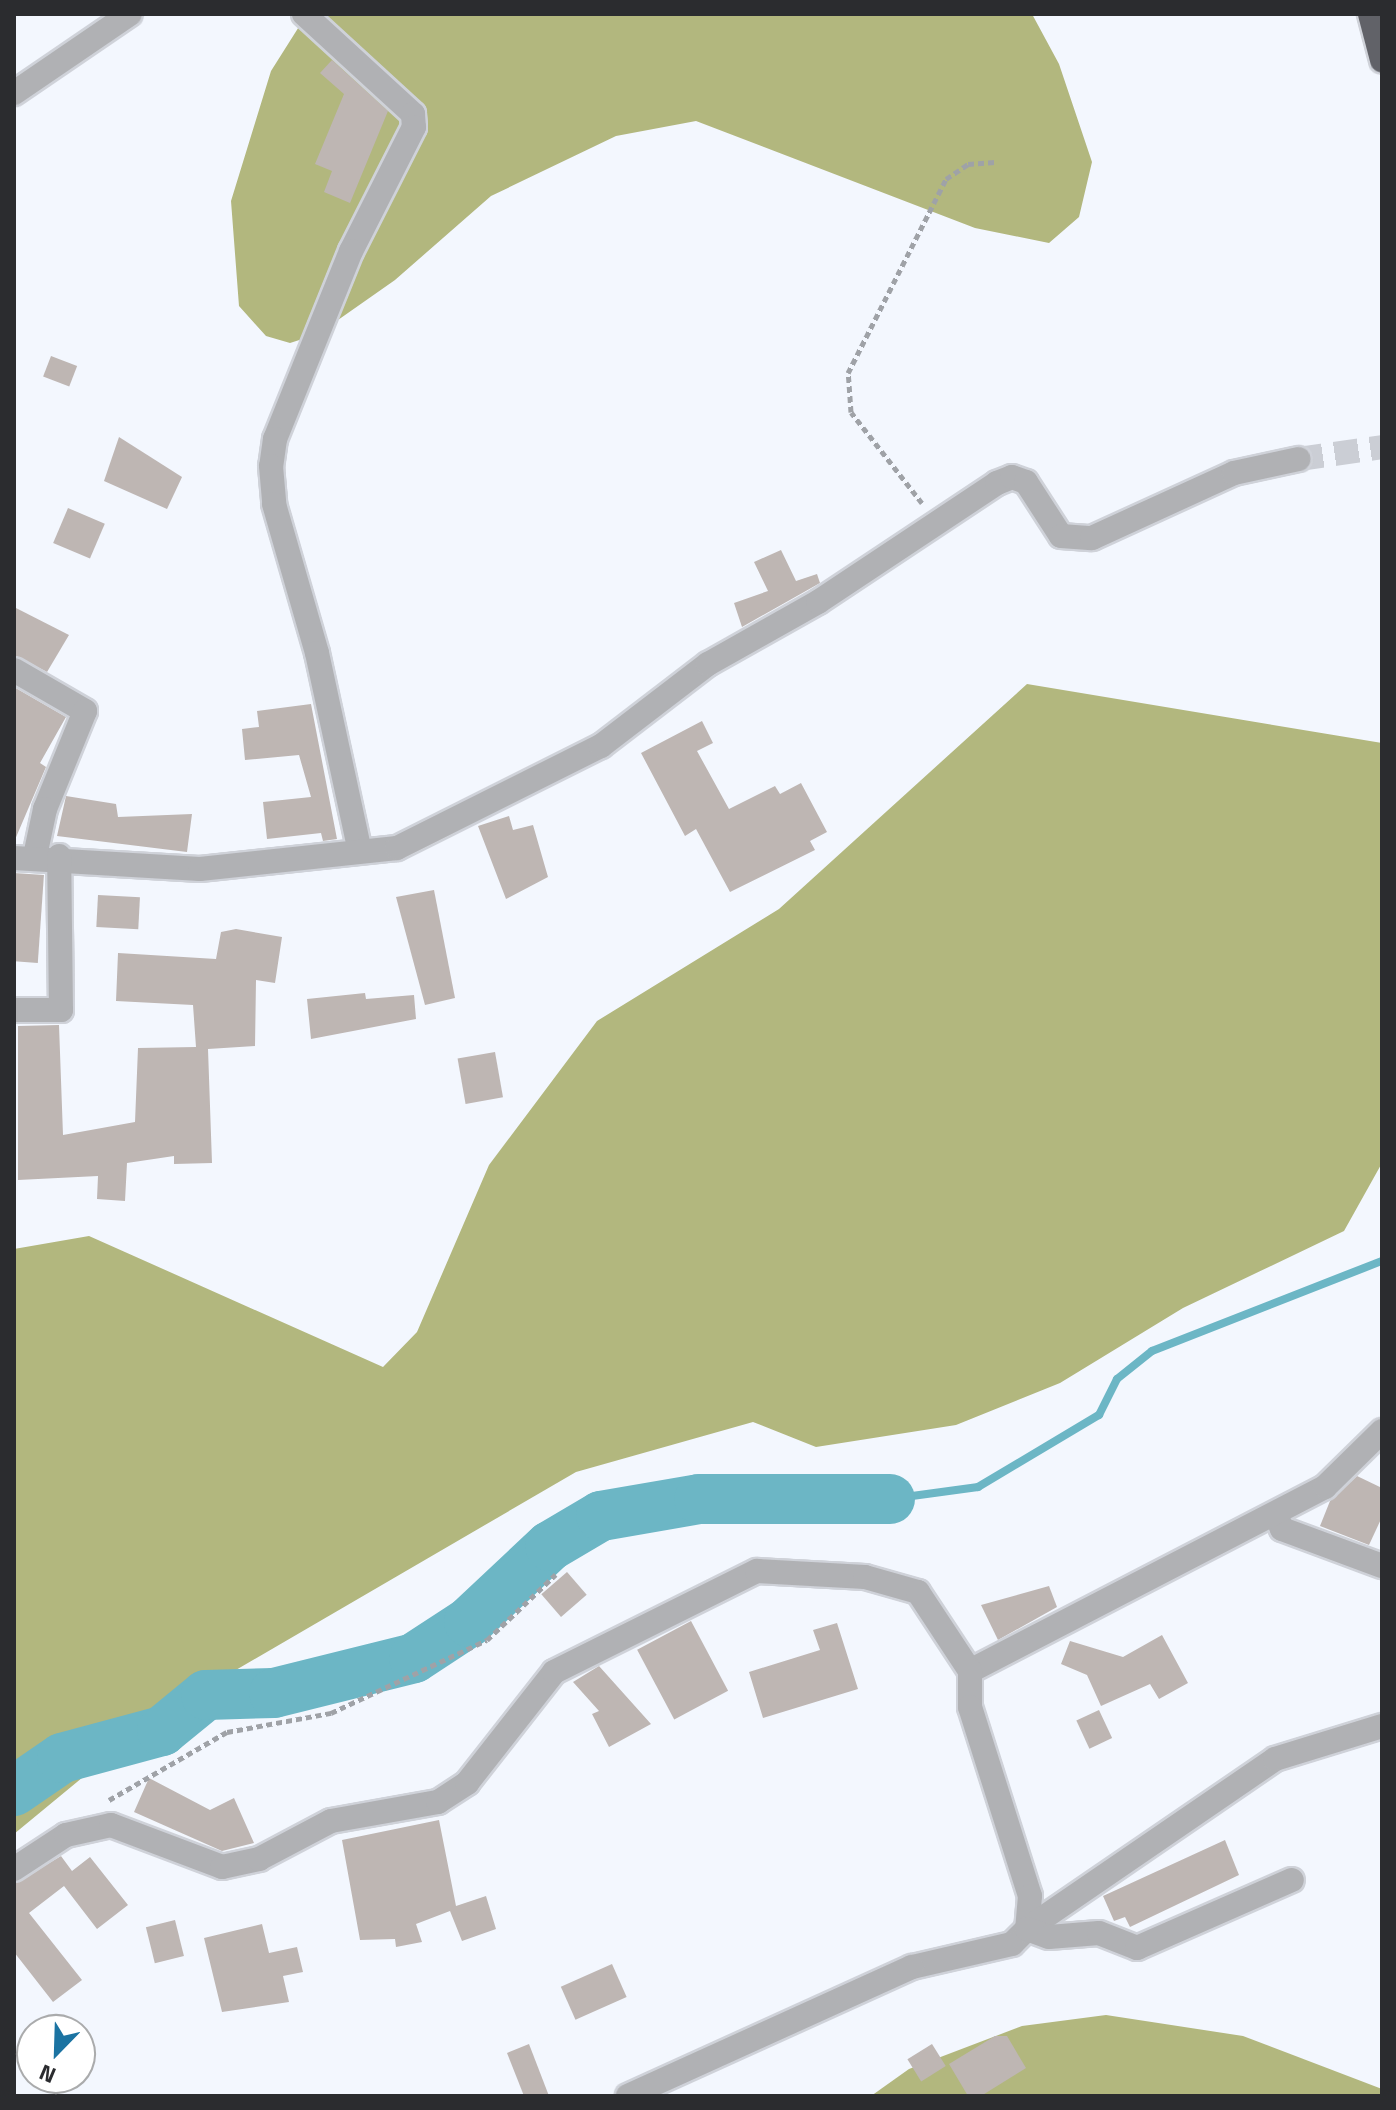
<!DOCTYPE html>
<html>
<head>
<meta charset="utf-8">
<style>
	body { margin:0 }
	#map { position:relative; width:1396px; height:2110px; overflow:hidden; background:#f3f7fe; font-family:"Titillium Web",sans-serif }
	div>[style] { position:absolute }
	[style*='--x'] { left:calc(var(--x)*1px); top:calc(var(--y)*1px); width:calc(var(--w)*1px); rotate:calc(var(--a)*1deg) }
	.forest>* { inset:0; background:#b2b77e }
	.stream>* { height:8px; margin:-4px; padding:0 4px; transform-origin:4px; border-radius:4px; background:#6cb6c5 }
	.river>* { height:50px; margin:-25px; padding:0 25px; transform-origin:25px; border-radius:25px; background:#6cb6c5 }
	.building>* { inset:0; background:#beb6b3; transform-origin:0 0 }
	.minor-tunnel>* { height:24px; margin-top:-12px; transform-origin:0; background:repeating-linear-gradient(90deg,#cbced5 0 24px,transparent 0 36px) }
	.path>* { height:5px; margin-top:-2.5px; transform-origin:0; background:repeating-linear-gradient(90deg,#9fa2a7 0 6px,transparent 0 10px) }
	.roads { filter:drop-shadow(2px 0 #cfd2d9) drop-shadow(-2px 0 #cfd2d9) drop-shadow(0 2px #cfd2d9) drop-shadow(0 -2px #cfd2d9) }
	.minor>* { height:24px; margin:-12px; padding:0 12px; transform-origin:12px; border-radius:12px; background:#b0b1b4 }
	.highway>* { height:24px; margin:-12px; padding:0 12px; transform-origin:12px; border-radius:12px; background:#616268 }
	span { translate:-50% -50%; white-space:nowrap; text-align:center; line-height:1.15; -webkit-text-stroke:7px #fff; paint-order:stroke }
	.frame { position:absolute; inset:0; border:16px solid #2b2c2f; pointer-events:none }
	.north { position:absolute; left:16px; top:2014px; width:80px; height:80px; box-sizing:border-box; background:#fff; border:2px solid #aaabac; border-radius:50%; rotate:203deg; font-size:22px; font-weight:700; line-height:32px; text-align:center; color:#2b2c2f }
	.north::after { content:''; display:block; margin:auto; width:28px; height:36px; background:#1b73a2; clip-path:polygon(50% 0,100% 100%,50% 72%,0 100%) }
</style>
</head>
<body>
<div id="map">
	<div class="forest">
		<i style="clip-path:polygon(307px 14px,1032px 14px,1059px 64px,1092px 162px,1079px 217px,1049px 243px,975px 228px,696px 121px,616px 136px,491px 196px,395px 280px,318px 334px,290px 343px,266px 336px,239px 306px,231px 201px,271px 71px)"></i>
		<i style="clip-path:polygon(1027px 684px,1382px 743px,1382px 1163px,1344px 1231px,1183px 1308px,1060px 1383px,956px 1425px,816px 1447px,753px 1422px,576px 1472px,157px 1716px,14px 1834px,14px 1249px,89px 1236px,383px 1367px,417px 1332px,489px 1165px,597px 1021px,779px 909px)"></i>
		<i style="clip-path:polygon(1106px 2015px,1243px 2036px,1382px 2089px,1382px 2096px,871px 2096px,909px 2069px,1022px 2026px)"></i>
	</div>
	<div class="stream">
		<i style="--x:890;--y:1499;--w:89;--a:-7.8"></i>
		<i style="--x:978;--y:1487;--w:141;--a:-30.8"></i>
		<i style="--x:1099;--y:1415;--w:40;--a:-63.4"></i>
		<i style="--x:1117;--y:1379;--w:45;--a:-38.7"></i>
		<i style="--x:1152;--y:1351;--w:247;--a:-21.4"></i>
	</div>
	<div class="river">
		<i style="--x:14;--y:1791;--w:58;--a:-34.5"></i>
		<i style="--x:62;--y:1758;--w:104;--a:-15.1"></i>
		<i style="--x:162;--y:1731;--w:57;--a:-39.3"></i>
		<i style="--x:206;--y:1695;--w:68;--a:-1.7"></i>
		<i style="--x:274;--y:1693;--w:144;--a:-14"></i>
		<i style="--x:414;--y:1658;--w:66;--a:-33.2"></i>
		<i style="--x:469;--y:1622;--w:111;--a:-43.2"></i>
		<i style="--x:550;--y:1546;--w:59;--a:-30.5"></i>
		<i style="--x:601;--y:1516;--w:99;--a:-9.8"></i>
		<i style="--x:699;--y:1499;--w:191;--a:0"></i>
	</div>
	<div class="building">
		<i style="clip-path:polygon(332px 60px,388px 111px,350px 203px,324px 192px,332px 171px,315px 164px,344px 94px,320px 73px)"></i>
		<i style="left:51px;top:356px;width:28px;height:22px;rotate:21deg"></i>
		<i style="clip-path:polygon(119px 437px,182px 477px,167px 509px,104px 481px)"></i>
		<i style="left:68px;top:508px;width:40px;height:38px;rotate:23deg"></i>
		<i style="clip-path:polygon(781px 550px,796px 581px,817px 574px,820px 583px,742px 627px,734px 603px,768px 591px,754px 562px)"></i>
		<i style="clip-path:polygon(14px 607px,69px 635px,47px 672px,14px 655px)"></i>
		<i style="clip-path:polygon(14px 687px,66px 717px,40px 763px,46px 767px,14px 842px)"></i>
		<i style="clip-path:polygon(311px 704px,337px 839px,323px 841px,321px 833px,267px 839px,263px 802px,311px 797px,299px 755px,245px 760px,242px 729px,259px 727px,257px 711px)"></i>
		<i style="clip-path:polygon(702px 721px,713px 743px,697px 751px,729px 809px,775px 786px,780px 794px,801px 783px,827px 832px,810px 841px,815px 850px,730px 892px,696px 829px,685px 836px,641px 753px)"></i>
		<i style="clip-path:polygon(66px 796px,116px 804px,118px 817px,192px 814px,187px 852px,57px 836px)"></i>
		<i style="clip-path:polygon(509px 816px,513px 830px,533px 825px,548px 877px,506px 899px,478px 826px)"></i>
		<i style="left:14px;top:873px;width:30px;height:88px;rotate:4deg"></i>
		<i style="clip-path:polygon(434px 890px,455px 998px,425px 1005px,396px 897px)"></i>
		<i style="left:98px;top:895px;width:42px;height:32px;rotate:3deg"></i>
		<i style="clip-path:polygon(236px 929px,282px 937px,275px 983px,256px 980px,255px 1046px,208px 1049px,212px 1163px,174px 1164px,174px 1156px,127px 1163px,125px 1201px,97px 1199px,98px 1176px,18px 1180px,18px 1026px,59px 1025px,63px 1135px,135px 1122px,138px 1048px,196px 1047px,193px 1005px,116px 1001px,118px 953px,216px 959px,221px 932px)"></i>
		<i style="clip-path:polygon(365px 993px,366px 999px,414px 995px,416px 1019px,311px 1039px,307px 999px)"></i>
		<i style="left:495px;top:1052px;width:46px;height:38px;rotate:80deg"></i>
		<i style="clip-path:polygon(1357px 1476px,1382px 1488px,1382px 1517px,1369px 1545px,1320px 1526px,1330px 1501px)"></i>
		<i style="left:567px;top:1572px;width:30px;height:34px;rotate:49deg"></i>
		<i style="clip-path:polygon(1049px 1586px,1057px 1607px,998px 1640px,981px 1605px)"></i>
		<i style="left:691px;top:1621px;width:79px;height:61px;rotate:62deg"></i>
		<i style="clip-path:polygon(837px 1623px,858px 1689px,763px 1718px,749px 1672px,820px 1650px,813px 1630px)"></i>
		<i style="clip-path:polygon(1162px 1635px,1188px 1683px,1159px 1699px,1150px 1684px,1101px 1706px,1087px 1675px,1061px 1664px,1070px 1641px,1123px 1657px)"></i>
		<i style="clip-path:polygon(599px 1666px,651px 1724px,609px 1747px,592px 1714px,599px 1711px,573px 1682px)"></i>
		<i style="left:1099px;top:1710px;width:31px;height:25px;rotate:65deg"></i>
		<i style="clip-path:polygon(149px 1778px,210px 1810px,234px 1798px,254px 1843px,222px 1851px,134px 1812px)"></i>
		<i style="clip-path:polygon(439px 1820px,456px 1906px,486px 1896px,496px 1929px,462px 1941px,450px 1911px,416px 1924px,422px 1942px,396px 1947px,395px 1939px,360px 1940px,342px 1840px)"></i>
		<i style="clip-path:polygon(1225px 1840px,1239px 1875px,1130px 1927px,1125px 1917px,1114px 1921px,1103px 1896px)"></i>
		<i style="clip-path:polygon(61px 1856px,72px 1871px,90px 1857px,128px 1905px,97px 1929px,64px 1886px,29px 1913px,82px 1980px,53px 2002px,14px 1952px,14px 1884px)"></i>
		<i style="left:175px;top:1920px;width:37px;height:30px;rotate:76deg"></i>
		<i style="clip-path:polygon(262px 1924px,269px 1953px,297px 1947px,303px 1972px,283px 1976px,289px 2002px,222px 2012px,204px 1938px)"></i>
		<i style="left:612px;top:1964px;width:36px;height:56px;rotate:66deg"></i>
		<i style="clip-path:polygon(995px 2036px,1007px 2036px,1026px 2068px,981px 2096px,968px 2096px,949px 2064px)"></i>
		<i style="clip-path:polygon(529px 2044px,549px 2096px,524px 2096px,507px 2053px)"></i>
		<i style="left:932px;top:2044px;width:26px;height:29px;rotate:58deg"></i>
	</div>
	<div class="minor-tunnel">
		<i style="--x:1299;--y:459;--w:84;--a:-8.2"></i>
	</div>
	<div class="path">
		<i style="--x:922;--y:503;--w:115;--a:-128"></i>
		<i style="--x:851;--y:412;--w:39;--a:-94"></i>
		<i style="--x:848;--y:373;--w:217;--a:-63.2"></i>
		<i style="--x:946;--y:179;--w:27;--a:-34"></i>
		<i style="--x:968;--y:164;--w:27;--a:-4"></i>
		<i style="--x:109;--y:1800;--w:136;--a:-30"></i>
		<i style="--x:227;--y:1732;--w:106;--a:-10.4"></i>
		<i style="--x:331;--y:1713;--w:172;--a:-25.1"></i>
		<i style="--x:487;--y:1640;--w:95;--a:-43.7"></i>
	</div>
	<div class="roads">
		<div class="minor">
			<i style="--x:304;--y:14;--w:148;--a:42.5"></i>
			<i style="--x:413;--y:114;--w:13;--a:86"></i>
			<i style="--x:414;--y:127;--w:139;--a:116.9"></i>
			<i style="--x:351;--y:251;--w:203;--a:112"></i>
			<i style="--x:275;--y:439;--w:27;--a:98"></i>
			<i style="--x:271;--y:466;--w:38;--a:85"></i>
			<i style="--x:274;--y:504;--w:155;--a:73.9"></i>
			<i style="--x:317;--y:653;--w:199;--a:77.8"></i>
			<i style="--x:14;--y:93;--w:140;--a:-34.3"></i>
			<i style="--x:14;--y:670;--w:82;--a:30"></i>
			<i style="--x:85;--y:711;--w:106;--a:112.2"></i>
			<i style="--x:45;--y:809;--w:48;--a:102"></i>
			<i style="--x:14;--y:858;--w:186;--a:3.4"></i>
			<i style="--x:200;--y:869;--w:198;--a:-6.1"></i>
			<i style="--x:397;--y:848;--w:228;--a:-26.6"></i>
			<i style="--x:601;--y:746;--w:135;--a:-37.5"></i>
			<i style="--x:708;--y:664;--w:126;--a:-29.4"></i>
			<i style="--x:818;--y:602;--w:215;--a:-33.6"></i>
			<i style="--x:997;--y:483;--w:16;--a:-22"></i>
			<i style="--x:1012;--y:477;--w:15;--a:20"></i>
			<i style="--x:1026;--y:482;--w:64;--a:57.1"></i>
			<i style="--x:1061;--y:536;--w:31;--a:4"></i>
			<i style="--x:1092;--y:538;--w:156;--a:-24.6"></i>
			<i style="--x:1234;--y:473;--w:66;--a:-12.2"></i>
			<i style="--x:14;--y:1010;--w:47;--a:0"></i>
			<i style="--x:61;--y:1010;--w:154;--a:-90.7"></i>
			<i style="--x:1276;--y:1515;--w:15;--a:67"></i>
			<i style="--x:1282;--y:1529;--w:107;--a:20.3"></i>
			<i style="--x:970;--y:1671;--w:400;--a:-27.4"></i>
			<i style="--x:1325;--y:1487;--w:80;--a:-44.5"></i>
			<i style="--x:14;--y:1869;--w:62;--a:-33.2"></i>
			<i style="--x:66;--y:1835;--w:46;--a:-12.5"></i>
			<i style="--x:111;--y:1825;--w:119;--a:20.7"></i>
			<i style="--x:222;--y:1867;--w:38;--a:-12"></i>
			<i style="--x:259;--y:1859;--w:81;--a:-27.8"></i>
			<i style="--x:331;--y:1821;--w:109;--a:-10.1"></i>
			<i style="--x:438;--y:1802;--w:35;--a:-33"></i>
			<i style="--x:467;--y:1783;--w:141;--a:-51.9"></i>
			<i style="--x:554;--y:1672;--w:227;--a:-26.5"></i>
			<i style="--x:757;--y:1571;--w:108;--a:3.2"></i>
			<i style="--x:865;--y:1577;--w:55;--a:15.8"></i>
			<i style="--x:918;--y:1592;--w:95;--a:56.6"></i>
			<i style="--x:970;--y:1671;--w:36;--a:90"></i>
			<i style="--x:970;--y:1707;--w:198;--a:72.4"></i>
			<i style="--x:1030;--y:1896;--w:33;--a:95"></i>
			<i style="--x:1027;--y:1929;--w:21;--a:135"></i>
			<i style="--x:1012;--y:1944;--w:103;--a:167"></i>
			<i style="--x:912;--y:1967;--w:312;--a:155.6"></i>
			<i style="--x:1027;--y:1929;--w:301;--a:-34.4"></i>
			<i style="--x:1275;--y:1759;--w:112;--a:-17.1"></i>
			<i style="--x:1027;--y:1929;--w:23;--a:20"></i>
			<i style="--x:1049;--y:1937;--w:50;--a:-4.6"></i>
			<i style="--x:1099;--y:1933;--w:41;--a:21.5"></i>
			<i style="--x:1137;--y:1948;--w:169;--a:-23.7"></i>
		</div>
		<div class="highway">
			<i style="--x:1370;--y:14;--w:48;--a:75.4"></i>
		</div>
	</div>
	<div class="frame"></div>
	<div class="north">N</div>
</div>
</body>
</html>
